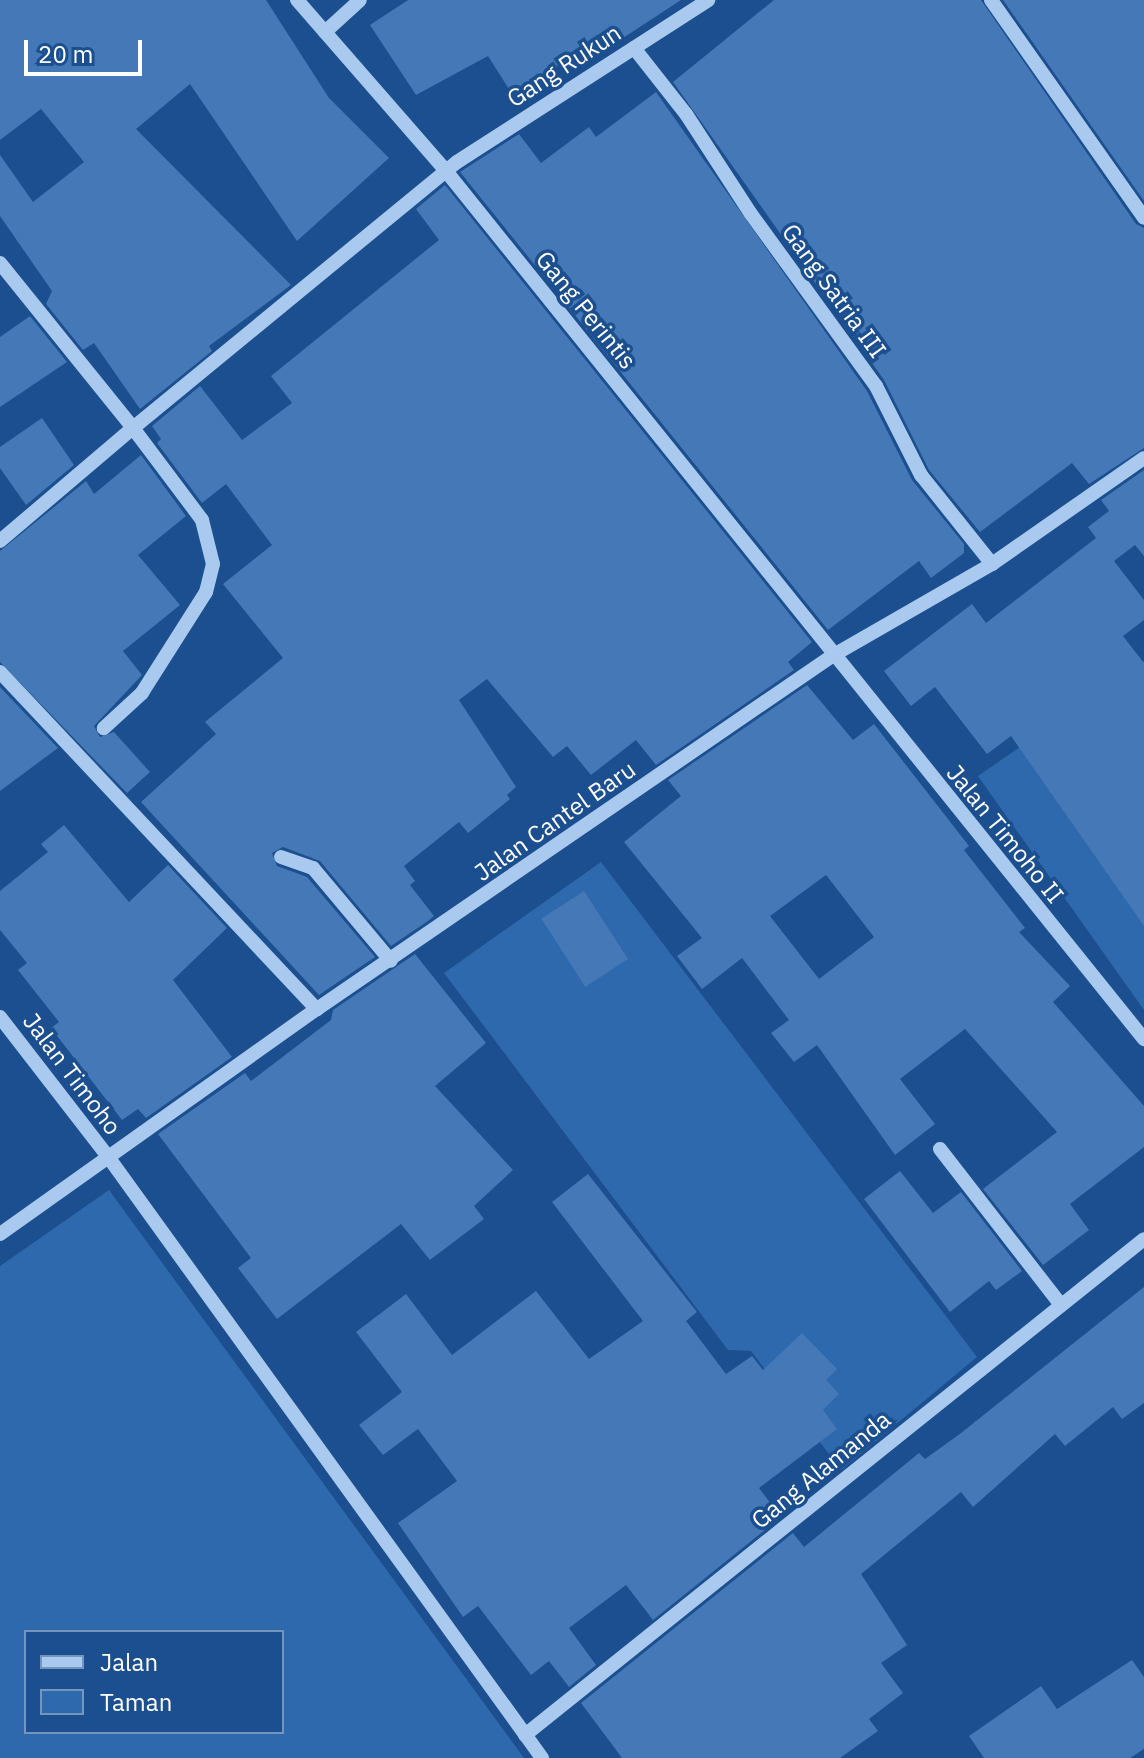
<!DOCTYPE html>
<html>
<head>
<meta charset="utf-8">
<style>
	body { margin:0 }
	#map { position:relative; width:1144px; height:1758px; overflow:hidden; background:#1b4f8f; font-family:"IBM Plex Sans",sans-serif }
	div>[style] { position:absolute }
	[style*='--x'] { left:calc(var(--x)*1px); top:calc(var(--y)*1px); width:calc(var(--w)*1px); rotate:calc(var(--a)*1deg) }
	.green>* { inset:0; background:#2e69ad }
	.building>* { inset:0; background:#4478b7; transform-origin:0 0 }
	.minor>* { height:14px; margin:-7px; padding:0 7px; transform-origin:7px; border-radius:7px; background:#a9c9ee }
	span { translate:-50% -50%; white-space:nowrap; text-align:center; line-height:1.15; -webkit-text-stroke:7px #1b4f8f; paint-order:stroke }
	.street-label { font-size:24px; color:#fff }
	.legend { position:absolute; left:24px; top:1630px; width:260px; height:104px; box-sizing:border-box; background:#1b4f8f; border:2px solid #7695bc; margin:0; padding:10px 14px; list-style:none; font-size:24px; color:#fff }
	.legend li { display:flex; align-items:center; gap:16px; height:40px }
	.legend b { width:40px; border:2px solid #7695bc }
	.scale { position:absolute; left:24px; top:40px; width:118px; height:36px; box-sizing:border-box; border:4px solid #fff; border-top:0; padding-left:10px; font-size:24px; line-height:28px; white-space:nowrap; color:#fff; -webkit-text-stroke:6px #1b4f8f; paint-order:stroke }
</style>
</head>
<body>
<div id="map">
	<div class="green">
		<i style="clip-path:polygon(1144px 661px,1144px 1010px,978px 776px)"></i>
		<i style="clip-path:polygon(601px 862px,977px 1357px,841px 1470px,751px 1351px,728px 1350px,444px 973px)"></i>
		<i style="clip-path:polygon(evenodd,109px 1190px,524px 1758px,0 1758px,0 1266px,109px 1190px,26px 1632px,282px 1632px,282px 1732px,26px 1732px,26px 1632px)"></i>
	</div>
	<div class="building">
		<i style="clip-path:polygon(0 0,266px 0,329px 98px,389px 158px,297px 241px,190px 84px,136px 129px,291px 285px,209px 346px,212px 351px,140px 409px,94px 343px,83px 350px,46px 304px,52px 291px,0 216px,0 155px,33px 202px,84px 162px,41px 109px,0 140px)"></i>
		<i style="clip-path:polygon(408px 0,681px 0,623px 38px,617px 29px,512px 94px,488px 56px,416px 95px,370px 25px)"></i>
		<i style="clip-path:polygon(774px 0,981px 0,1136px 224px,1144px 228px,1144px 448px,1089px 484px,1072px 463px,980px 532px,929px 470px,884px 380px,673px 82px)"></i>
		<i style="clip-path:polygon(1003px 0,1144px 0,1144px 201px)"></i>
		<i style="clip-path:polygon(656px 92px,867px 391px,912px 480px,964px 544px,964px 553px,931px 578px,919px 561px,828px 630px,460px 172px,519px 134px,541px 163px,589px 127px,596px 137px)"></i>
		<i style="clip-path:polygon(445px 185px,812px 642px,788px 662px,794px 670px,656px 765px,636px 740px,591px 775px,567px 746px,553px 757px,487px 679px,459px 700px,516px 787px,507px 795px,510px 799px,468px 833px,459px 822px,404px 866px,415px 881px,410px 885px,434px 916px,428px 921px,391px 946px,320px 861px,283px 847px,272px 853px,277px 866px,307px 877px,375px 957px,319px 995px,141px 802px,216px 734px,205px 722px,283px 658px,223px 584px,272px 545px,226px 484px,202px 503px,157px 443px,161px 439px,152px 426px,200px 386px,242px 440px,292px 403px,271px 376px,439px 240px,416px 209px)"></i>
		<i style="clip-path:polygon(30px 316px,67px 362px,0 407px,0 337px)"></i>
		<i style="clip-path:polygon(42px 418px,74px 465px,26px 505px,0 468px,0 447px)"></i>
		<i style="clip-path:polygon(141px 455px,186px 516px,138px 555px,180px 605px,123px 651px,142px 675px,94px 726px,100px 737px,114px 732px,150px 772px,127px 793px,0 662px,0 551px,86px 481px,94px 494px)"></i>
		<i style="clip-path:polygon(1144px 470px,1144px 556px,1135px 545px,1114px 561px,1144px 600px,1144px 620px,1123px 636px,1144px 663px,1144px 926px,1011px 736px,987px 754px,935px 687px,911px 706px,884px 671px,972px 604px,986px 623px,1096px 538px,1088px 527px,1109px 511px,1101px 500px)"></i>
		<i style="clip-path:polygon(evenodd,807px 685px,853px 740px,874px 724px,969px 846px,964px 850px,1025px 928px,1019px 932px,1070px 986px,1053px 1002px,1144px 1106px,1144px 1147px,1070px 1204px,1089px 1230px,1043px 1265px,983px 1189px,1057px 1132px,965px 1029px,900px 1079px,935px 1124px,895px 1155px,817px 1045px,794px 1062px,771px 1033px,789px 1020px,742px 958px,702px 989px,677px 956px,702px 938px,624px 842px,681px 796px,668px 780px,807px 685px,826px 875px,874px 937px,819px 979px,770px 916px,826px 875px)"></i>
		<i style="clip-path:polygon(0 687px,58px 748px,0 791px)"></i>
		<i style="clip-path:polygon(64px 825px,129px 902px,168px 865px,227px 928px,173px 980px,232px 1057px,146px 1118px,138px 1109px,122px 1120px,51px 1028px,59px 1022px,18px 970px,27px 963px,0 930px,0 891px,48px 852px,41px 844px)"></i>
		<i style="left:584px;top:891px;width:81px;height:51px;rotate:57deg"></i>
		<i style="clip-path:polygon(415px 954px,486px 1043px,435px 1086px,513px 1170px,474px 1206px,484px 1219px,430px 1260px,401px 1224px,277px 1319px,238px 1268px,251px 1258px,158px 1134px,245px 1073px,251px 1081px,331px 1020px,333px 1010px)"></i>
		<i style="clip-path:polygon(900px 1171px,933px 1213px,961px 1192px,1022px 1271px,996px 1290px,989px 1281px,950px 1312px,864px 1199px)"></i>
		<i style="clip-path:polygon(588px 1174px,697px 1312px,686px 1321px,726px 1374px,752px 1356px,763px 1370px,802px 1333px,837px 1369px,826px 1380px,839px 1394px,823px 1410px,837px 1429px,759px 1488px,781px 1517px,653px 1620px,626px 1585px,569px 1628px,596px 1665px,569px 1687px,549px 1661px,531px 1675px,478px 1606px,463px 1617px,398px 1523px,457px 1481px,418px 1429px,383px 1455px,359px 1425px,402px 1392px,356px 1332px,406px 1294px,452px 1355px,536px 1291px,589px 1359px,643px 1321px,552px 1202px)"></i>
		<i style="clip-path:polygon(1144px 1287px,1144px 1403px,1122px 1419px,1113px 1407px,1065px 1446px,1055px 1434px,973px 1507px,961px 1492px,861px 1574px,907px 1645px,881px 1663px,903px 1693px,869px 1719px,878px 1731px,840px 1758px,622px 1758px,581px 1703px,793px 1533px,804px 1547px,919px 1453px,925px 1459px,961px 1433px)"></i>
		<i style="clip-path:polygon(1132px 1660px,1144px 1677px,1144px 1749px,1130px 1758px,984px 1758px,969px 1736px,1041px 1686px,1057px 1709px)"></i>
	</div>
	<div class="minor">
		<i style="--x:297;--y:0;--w:227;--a:48.9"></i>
		<i style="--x:446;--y:171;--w:1114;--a:51.2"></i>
		<i style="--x:991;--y:0;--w:266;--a:54.9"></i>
		<i style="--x:325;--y:32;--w:47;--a:-42.4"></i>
		<i style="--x:634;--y:48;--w:84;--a:51.8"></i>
		<i style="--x:686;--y:114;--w:119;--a:57"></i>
		<i style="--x:751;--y:214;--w:213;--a:54"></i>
		<i style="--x:876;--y:386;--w:100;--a:63.2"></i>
		<i style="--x:921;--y:475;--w:114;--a:51.4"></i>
		<i style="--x:0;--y:263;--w:212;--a:51.1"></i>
		<i style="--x:133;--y:428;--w:419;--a:-39.4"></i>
		<i style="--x:457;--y:162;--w:299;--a:-32.8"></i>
		<i style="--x:0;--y:541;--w:175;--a:-40.4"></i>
		<i style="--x:133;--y:428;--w:115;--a:53.1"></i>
		<i style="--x:202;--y:520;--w:45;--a:76"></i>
		<i style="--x:213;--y:564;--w:29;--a:104"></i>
		<i style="--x:206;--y:592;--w:120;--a:122.4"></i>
		<i style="--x:142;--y:693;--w:52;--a:137.4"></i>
		<i style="--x:0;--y:672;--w:463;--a:46.8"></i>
		<i style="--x:281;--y:857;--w:34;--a:19"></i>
		<i style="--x:313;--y:868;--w:121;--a:50"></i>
		<i style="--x:0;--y:1017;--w:178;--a:52.3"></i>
		<i style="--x:109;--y:1158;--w:740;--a:54.18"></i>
		<i style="--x:940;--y:1149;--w:197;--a:52.2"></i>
		<i style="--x:0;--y:1234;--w:389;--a:-35.4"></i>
		<i style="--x:317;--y:1009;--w:624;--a:-34.43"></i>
		<i style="--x:832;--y:656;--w:185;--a:-29.9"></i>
		<i style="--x:992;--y:564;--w:185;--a:-34.9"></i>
		<i style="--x:525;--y:1735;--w:793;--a:-38.7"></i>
	</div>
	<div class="street-label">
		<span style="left:564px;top:66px;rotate:-33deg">Gang Rukun</span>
		<span style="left:834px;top:291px;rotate:54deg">Gang Satria III</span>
		<span style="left:586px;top:310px;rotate:51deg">Gang Perintis</span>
		<span style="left:555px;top:821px;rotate:-35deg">Jalan Cantel Baru</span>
		<span style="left:1005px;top:834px;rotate:51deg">Jalan Timoho II</span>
		<span style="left:72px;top:1074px;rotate:53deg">Jalan Timoho</span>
		<span style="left:821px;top:1470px;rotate:-39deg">Gang Alamanda</span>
	</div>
	<ul class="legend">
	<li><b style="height:10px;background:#a9c9ee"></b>Jalan</li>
	<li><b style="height:22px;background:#2e69ad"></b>Taman</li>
	</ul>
	<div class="scale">20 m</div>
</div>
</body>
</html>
